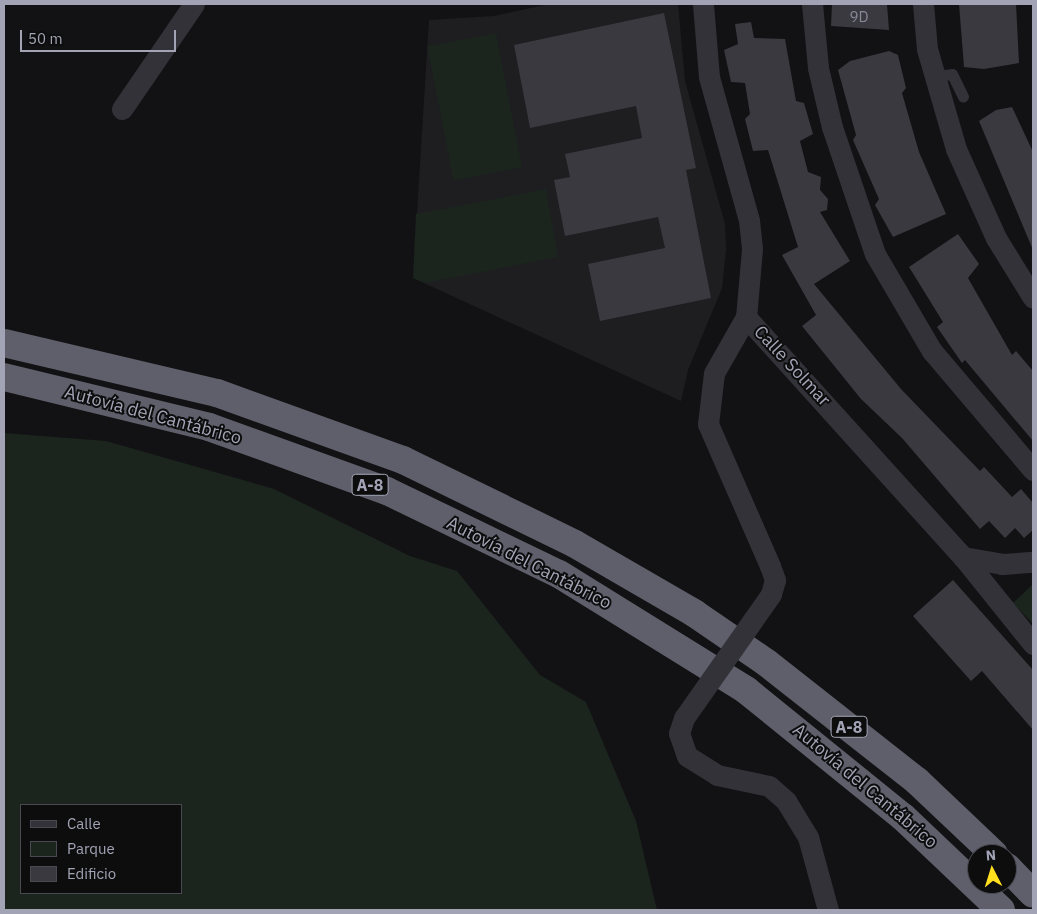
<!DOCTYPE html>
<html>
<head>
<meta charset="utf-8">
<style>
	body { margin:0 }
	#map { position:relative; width:1037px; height:914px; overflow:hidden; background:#121214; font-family:"IBM Plex Sans",sans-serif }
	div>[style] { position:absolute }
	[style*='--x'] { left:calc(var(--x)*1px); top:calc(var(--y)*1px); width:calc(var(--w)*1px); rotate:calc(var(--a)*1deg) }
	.built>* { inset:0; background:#1e1e21 }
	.green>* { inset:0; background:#1c241e; transform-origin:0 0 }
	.building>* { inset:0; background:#39393f }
	.lane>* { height:11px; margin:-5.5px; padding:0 5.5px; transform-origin:5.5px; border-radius:5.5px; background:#333239 }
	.street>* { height:21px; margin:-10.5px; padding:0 10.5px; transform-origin:10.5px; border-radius:10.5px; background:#333239 }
	.highway>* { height:28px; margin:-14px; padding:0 14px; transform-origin:14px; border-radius:14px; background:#5e5f6a }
	.street-bridge>* { height:21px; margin:-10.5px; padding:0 10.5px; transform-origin:10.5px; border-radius:10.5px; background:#333239 }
	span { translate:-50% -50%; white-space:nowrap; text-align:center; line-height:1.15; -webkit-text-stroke:4px #0d0d0e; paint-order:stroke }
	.number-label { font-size:15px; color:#888998 }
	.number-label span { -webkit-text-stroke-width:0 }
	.shield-label span { padding:1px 4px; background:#0d0d0e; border:1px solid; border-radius:4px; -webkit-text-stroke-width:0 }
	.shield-label { font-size:16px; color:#a2a4b5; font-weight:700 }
	.street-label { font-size:18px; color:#a2a4b5 }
	.frame { position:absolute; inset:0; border:5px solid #a2a4b5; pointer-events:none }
	.legend { position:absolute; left:20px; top:804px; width:162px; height:90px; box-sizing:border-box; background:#0d0d0e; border:1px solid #494951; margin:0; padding:6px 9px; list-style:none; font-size:15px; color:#a2a4b5 }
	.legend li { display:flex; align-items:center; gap:10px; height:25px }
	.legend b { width:25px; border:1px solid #494951 }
	.north { position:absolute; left:967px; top:844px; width:50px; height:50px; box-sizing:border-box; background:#0d0d0e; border:1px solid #494951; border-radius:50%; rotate:355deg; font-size:14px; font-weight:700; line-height:20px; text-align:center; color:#a2a4b5 }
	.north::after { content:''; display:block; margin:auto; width:18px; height:22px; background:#ffdf1e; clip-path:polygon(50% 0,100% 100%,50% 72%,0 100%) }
	.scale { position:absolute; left:20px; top:30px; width:156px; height:22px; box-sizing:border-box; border:2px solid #a2a4b5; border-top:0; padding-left:6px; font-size:15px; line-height:18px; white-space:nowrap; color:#a2a4b5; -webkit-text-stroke:4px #0d0d0e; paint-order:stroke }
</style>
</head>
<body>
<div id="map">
	<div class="built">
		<i style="clip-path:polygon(549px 4px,678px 4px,685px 81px,725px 224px,726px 250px,722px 288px,688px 370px,681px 401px,413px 278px,429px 20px,494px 16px)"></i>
	</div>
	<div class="green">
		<i style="left:496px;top:33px;width:137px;height:70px;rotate:79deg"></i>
		<i style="clip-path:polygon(546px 189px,558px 257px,425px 283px,413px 278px,416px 214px)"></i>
		<i style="clip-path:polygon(evenodd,4px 433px,106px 441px,274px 489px,410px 556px,457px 571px,540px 675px,586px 702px,636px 821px,657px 910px,4px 910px,4px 433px,181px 805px,181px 893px,21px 893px,21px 805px,181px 805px)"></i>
		<i style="clip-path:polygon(1033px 584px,1033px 624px,1013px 603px)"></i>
	</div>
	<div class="building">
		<i style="clip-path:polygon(832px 4px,887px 4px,889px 30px,831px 26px)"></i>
		<i style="clip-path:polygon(959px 4px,1016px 4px,1019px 63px,984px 69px,964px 67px)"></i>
		<i style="clip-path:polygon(664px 13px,696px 168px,686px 170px,711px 298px,600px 321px,588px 264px,665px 248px,658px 217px,565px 236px,554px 180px,570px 177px,565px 154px,642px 138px,636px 106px,530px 128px,514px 45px)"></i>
		<i style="clip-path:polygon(751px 22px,754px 38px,785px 39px,796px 101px,804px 103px,813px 134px,800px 141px,808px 172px,821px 177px,820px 190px,828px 199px,827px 210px,820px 212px,850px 261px,814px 284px,901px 389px,980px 471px,984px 467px,1012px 497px,1021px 489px,1033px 503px,1033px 530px,1024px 538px,1015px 528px,1005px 538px,989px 521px,980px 529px,902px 438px,861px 399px,802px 326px,816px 315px,782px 255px,798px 247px,768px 150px,753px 151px,745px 119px,750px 114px,745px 83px,731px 82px,724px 50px,738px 44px,735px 24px)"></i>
		<i style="clip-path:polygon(889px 51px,898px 55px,906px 88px,902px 93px,919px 152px,946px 214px,893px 237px,875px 205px,879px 199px,853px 140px,856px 135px,838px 70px,850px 61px)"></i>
		<i style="clip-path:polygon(1012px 107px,1033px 152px,1033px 250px,979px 121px,996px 110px)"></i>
		<i style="clip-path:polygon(958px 234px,979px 264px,968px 278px,1012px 355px,1016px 351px,1033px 371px,1033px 441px,965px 360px,962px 363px,937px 327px,943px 322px,909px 267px)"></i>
		<i style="clip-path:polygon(953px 580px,1033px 670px,1033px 730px,982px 671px,971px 681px,913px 616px)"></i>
	</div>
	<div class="lane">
		<i style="--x:934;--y:76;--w:18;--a:-6"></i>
		<i style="--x:952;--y:74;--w:25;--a:64"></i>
	</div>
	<div class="street">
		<i style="--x:703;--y:4;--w:73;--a:85.3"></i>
		<i style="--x:709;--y:77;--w:148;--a:74.4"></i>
		<i style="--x:749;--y:220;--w:29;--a:84"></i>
		<i style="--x:752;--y:249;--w:68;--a:95"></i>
		<i style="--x:746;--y:317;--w:324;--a:47.9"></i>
		<i style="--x:963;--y:557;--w:40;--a:10"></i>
		<i style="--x:1002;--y:564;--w:31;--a:-4"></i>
		<i style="--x:812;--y:4;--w:64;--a:84.6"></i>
		<i style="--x:818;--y:68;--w:61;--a:76.7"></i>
		<i style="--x:832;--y:127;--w:134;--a:71.3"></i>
		<i style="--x:875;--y:254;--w:113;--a:59.6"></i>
		<i style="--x:932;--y:351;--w:156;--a:49.7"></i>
		<i style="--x:923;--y:4;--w:45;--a:84.9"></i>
		<i style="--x:927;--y:49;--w:104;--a:73.8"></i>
		<i style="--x:956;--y:149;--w:98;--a:65.8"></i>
		<i style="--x:996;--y:238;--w:70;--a:58.3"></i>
		<i style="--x:122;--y:109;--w:127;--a:-55.6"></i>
		<i style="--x:746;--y:317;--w:64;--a:119.7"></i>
		<i style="--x:714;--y:373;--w:51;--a:96.7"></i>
		<i style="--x:708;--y:424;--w:155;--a:66.4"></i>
		<i style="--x:770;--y:566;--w:15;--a:70"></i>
		<i style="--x:775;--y:580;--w:15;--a:106"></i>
		<i style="--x:963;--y:557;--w:112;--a:51.2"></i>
		<i style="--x:684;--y:718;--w:16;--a:108"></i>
		<i style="--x:679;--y:733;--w:24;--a:71"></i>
		<i style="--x:687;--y:756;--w:36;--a:32"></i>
		<i style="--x:717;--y:775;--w:53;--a:11.9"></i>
		<i style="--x:769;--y:786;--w:23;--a:41"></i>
		<i style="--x:786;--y:801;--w:42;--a:58.6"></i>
		<i style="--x:808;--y:837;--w:76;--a:74.7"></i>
	</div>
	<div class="highway">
		<i style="--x:4;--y:343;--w:219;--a:13.2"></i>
		<i style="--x:217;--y:393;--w:198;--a:19.8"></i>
		<i style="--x:403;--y:460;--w:191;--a:26"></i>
		<i style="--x:575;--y:544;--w:138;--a:30.1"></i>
		<i style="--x:694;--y:613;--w:88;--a:34.4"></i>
		<i style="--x:767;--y:663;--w:191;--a:38.2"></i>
		<i style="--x:917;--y:781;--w:106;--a:43.5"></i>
		<i style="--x:4;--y:377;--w:211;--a:13.7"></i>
		<i style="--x:209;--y:427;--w:189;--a:19.8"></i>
		<i style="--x:387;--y:491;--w:191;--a:25.8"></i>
		<i style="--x:559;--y:574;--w:220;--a:31.8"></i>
		<i style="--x:746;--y:690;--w:202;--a:39"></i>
		<i style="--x:903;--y:817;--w:135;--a:43.5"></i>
		<i style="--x:1007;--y:867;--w:37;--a:46"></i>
	</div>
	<div class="street-bridge">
		<i style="--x:684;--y:718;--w:151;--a:-54.9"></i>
	</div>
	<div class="number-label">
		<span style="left:859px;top:17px">9D</span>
	</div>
	<div class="shield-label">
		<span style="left:370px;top:485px">A-8</span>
		<span style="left:849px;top:727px">A-8</span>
	</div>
	<div class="street-label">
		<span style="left:792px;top:366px;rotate:47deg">Calle Solmar</span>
		<span style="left:153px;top:415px;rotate:15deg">Autovía del Cantábrico</span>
		<span style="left:529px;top:563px;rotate:27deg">Autovía del Cantábrico</span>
		<span style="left:865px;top:786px;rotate:40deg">Autovía del Cantábrico</span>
	</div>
	<div class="frame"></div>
	<ul class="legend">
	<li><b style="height:6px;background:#333239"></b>Calle</li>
	<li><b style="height:14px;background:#1c241e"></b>Parque</li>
	<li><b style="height:14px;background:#39393f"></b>Edificio</li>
	</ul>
	<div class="north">N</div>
	<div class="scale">50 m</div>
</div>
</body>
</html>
